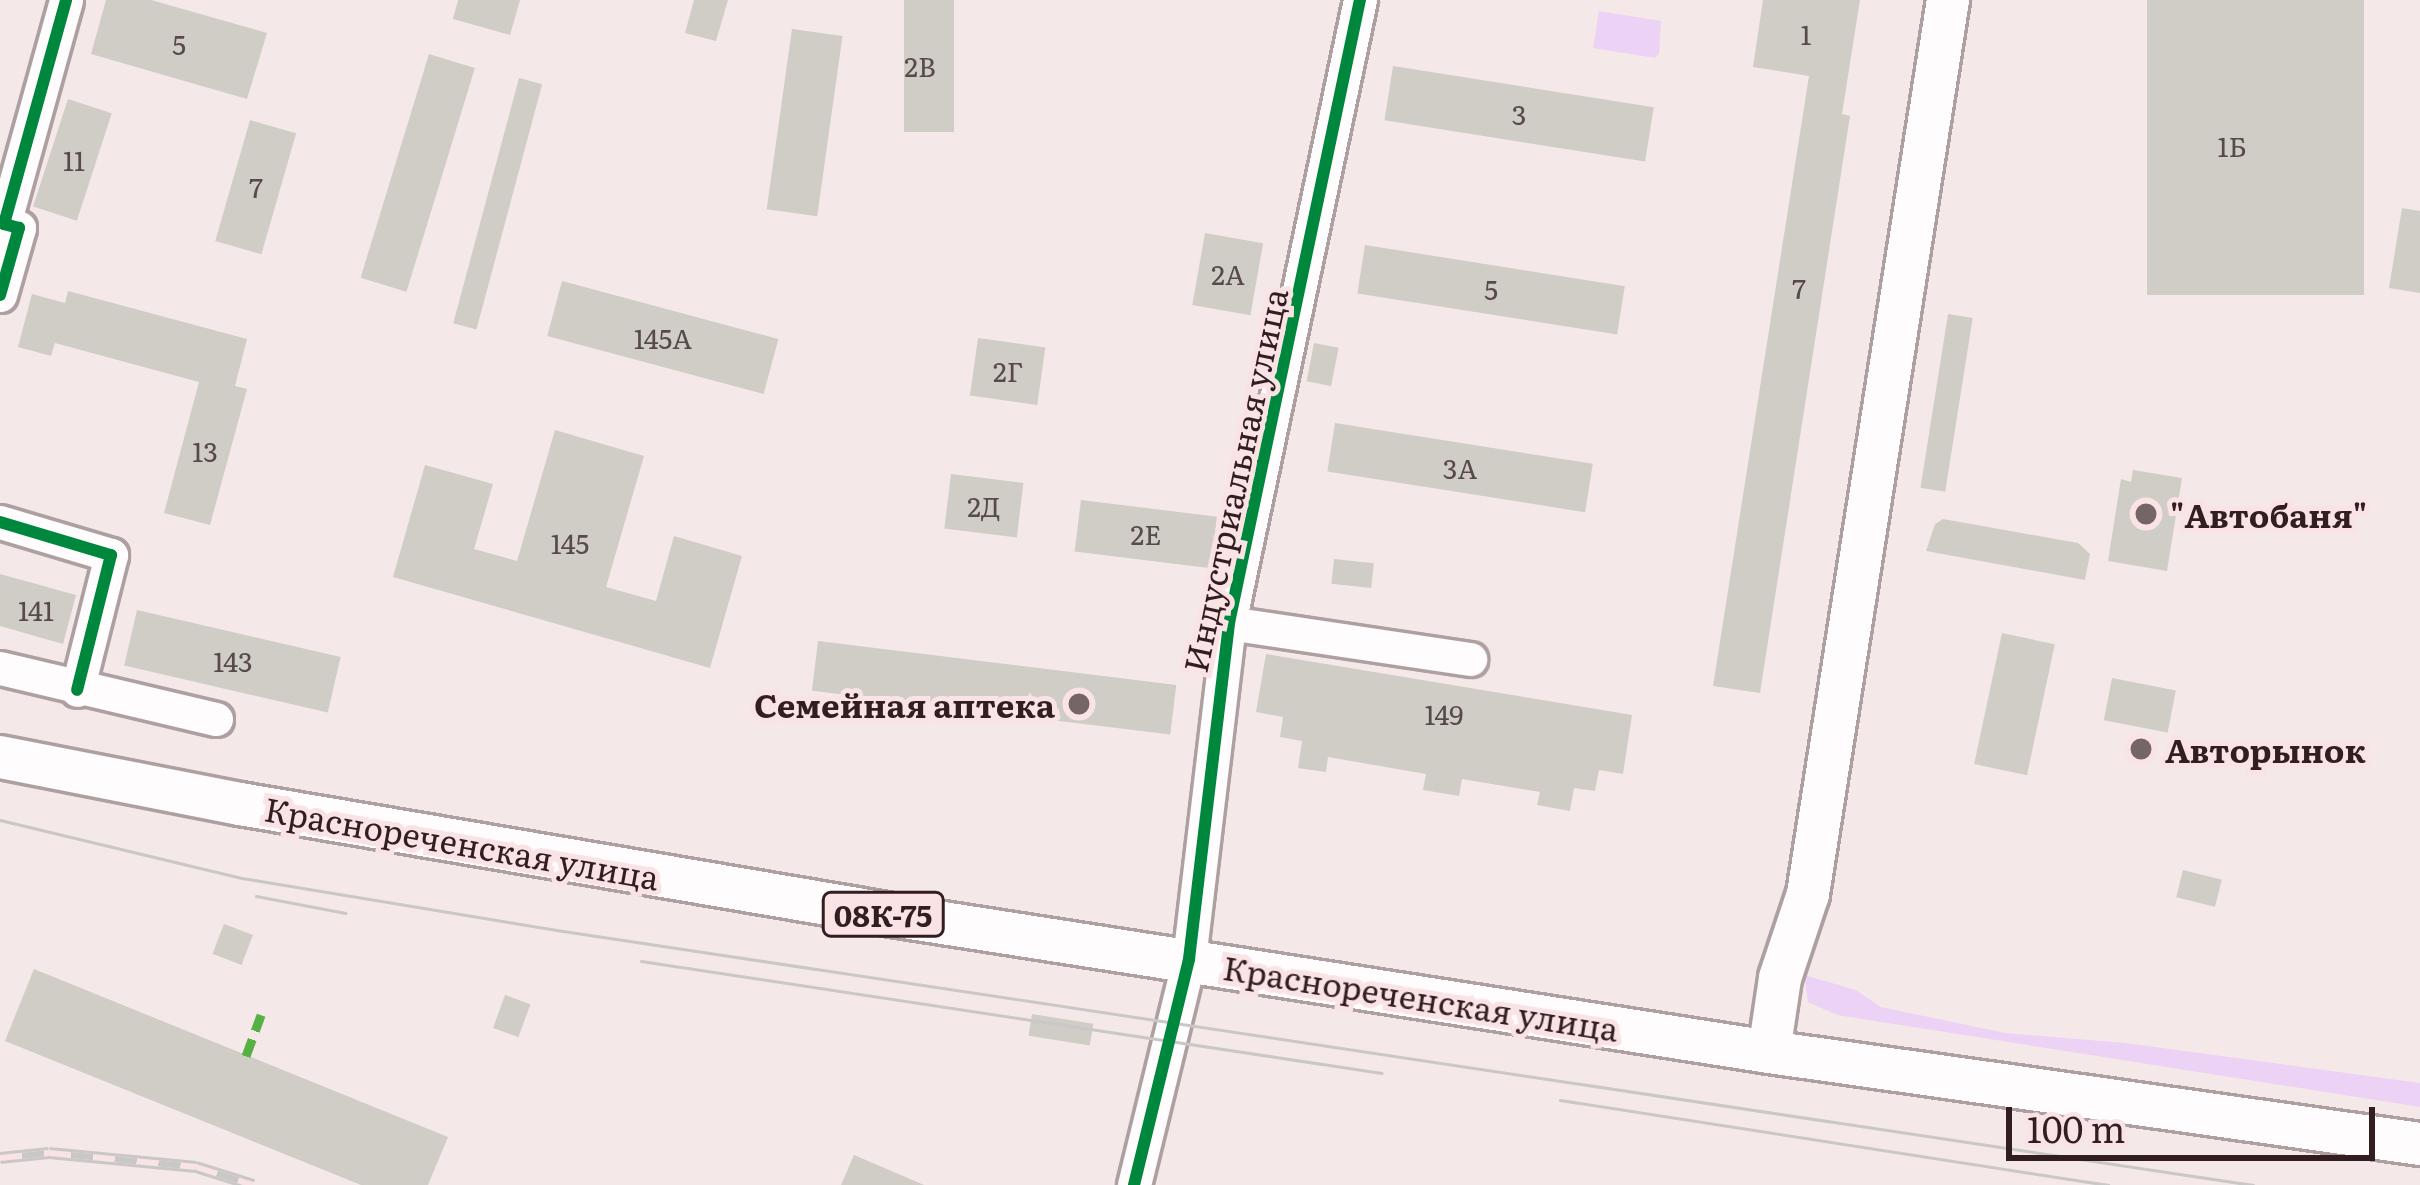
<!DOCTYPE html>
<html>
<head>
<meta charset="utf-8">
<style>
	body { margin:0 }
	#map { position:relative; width:2420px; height:1185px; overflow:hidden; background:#f5e8e9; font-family:Literata,serif }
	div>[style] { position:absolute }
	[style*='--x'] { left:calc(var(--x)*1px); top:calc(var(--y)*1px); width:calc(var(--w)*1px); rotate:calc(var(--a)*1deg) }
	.green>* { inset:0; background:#ecd3f5 }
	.building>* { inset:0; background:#cfcdc6; transform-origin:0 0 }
	.roads { filter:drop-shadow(3px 0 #ae9fa1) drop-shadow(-3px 0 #ae9fa1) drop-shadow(0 3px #ae9fa1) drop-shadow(0 -3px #ae9fa1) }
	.minor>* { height:33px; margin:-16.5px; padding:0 16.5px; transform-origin:16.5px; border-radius:16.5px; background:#fefcfc }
	.major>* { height:42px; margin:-21px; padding:0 21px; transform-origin:21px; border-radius:21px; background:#fefcfc }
	.tram>* { height:3px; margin:-1.5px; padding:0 1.5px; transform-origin:1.5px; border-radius:1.5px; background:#cac7c7 }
	.rail>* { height:12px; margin-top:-6px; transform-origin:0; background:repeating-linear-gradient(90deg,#fae3e5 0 22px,#cac7c7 0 44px); box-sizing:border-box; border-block:3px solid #cac7c7 }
	.quiet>* { height:9px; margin-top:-4.5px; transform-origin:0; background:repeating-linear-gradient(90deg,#56b145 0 18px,transparent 0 27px) }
	.cycleway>* { height:12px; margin:-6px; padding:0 6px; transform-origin:6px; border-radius:6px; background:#00873e }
	.dots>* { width:33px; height:33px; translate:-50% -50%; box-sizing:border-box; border:6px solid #fae3e5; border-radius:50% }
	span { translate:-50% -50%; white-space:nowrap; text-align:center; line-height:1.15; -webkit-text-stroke:10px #fae3e5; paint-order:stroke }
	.number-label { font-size:27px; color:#594a4a }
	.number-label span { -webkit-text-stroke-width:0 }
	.shield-label span { padding:3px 9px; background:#fae3e5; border:3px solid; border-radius:9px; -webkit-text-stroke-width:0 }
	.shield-label { font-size:30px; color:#321e21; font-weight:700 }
	.street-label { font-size:33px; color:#321e21 }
	.poi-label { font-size:33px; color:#321e21; font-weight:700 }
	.left { translate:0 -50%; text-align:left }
	.right { translate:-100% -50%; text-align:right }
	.scale { position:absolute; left:2006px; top:1107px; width:369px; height:54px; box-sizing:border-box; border:6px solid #321e21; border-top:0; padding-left:15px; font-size:36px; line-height:42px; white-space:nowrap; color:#321e21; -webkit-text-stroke:9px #fae3e5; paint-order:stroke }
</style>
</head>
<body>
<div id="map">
	<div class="green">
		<i style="clip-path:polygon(1599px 11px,1661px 21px,1659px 54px,1655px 58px,1593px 48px)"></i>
		<i style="clip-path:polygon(1804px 975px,1856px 990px,1881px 1007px,2005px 1033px,2126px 1043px,2420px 1083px,2420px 1107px,1837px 1015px,1808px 1002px)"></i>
	</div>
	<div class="building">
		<i style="clip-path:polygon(106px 0,151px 0,267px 33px,247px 99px,91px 54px)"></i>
		<i style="clip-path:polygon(458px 0,520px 0,510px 35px,453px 19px)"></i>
		<i style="clip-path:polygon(694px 0,728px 0,716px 41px,685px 33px)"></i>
		<i style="left:904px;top:0;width:50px;height:132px"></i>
		<i style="clip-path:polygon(1763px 0,1860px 0,1842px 114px,1850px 116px,1760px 693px,1713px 686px,1809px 76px,1753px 67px)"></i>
		<i style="left:2147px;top:0;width:217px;height:295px"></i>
		<i style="left:792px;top:29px;width:51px;height:182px;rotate:8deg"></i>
		<i style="left:429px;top:54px;width:48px;height:234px;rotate:17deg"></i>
		<i style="left:1393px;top:66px;width:264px;height:55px;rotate:9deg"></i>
		<i style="left:519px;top:78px;width:24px;height:254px;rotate:15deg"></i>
		<i style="left:68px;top:99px;width:46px;height:113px;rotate:18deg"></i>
		<i style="left:250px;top:120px;width:48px;height:126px;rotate:16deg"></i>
		<i style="clip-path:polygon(2402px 208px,2420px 211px,2420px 293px,2389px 288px)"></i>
		<i style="left:1205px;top:233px;width:59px;height:73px;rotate:10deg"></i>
		<i style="left:1365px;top:245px;width:263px;height:49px;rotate:9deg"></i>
		<i style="left:562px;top:281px;width:224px;height:57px;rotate:15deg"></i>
		<i style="clip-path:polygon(68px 291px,247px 339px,235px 386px,247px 389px,210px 525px,164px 513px,199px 382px,55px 343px,51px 356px,18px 347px,32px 294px,65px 303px)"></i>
		<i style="left:1948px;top:314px;width:25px;height:176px;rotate:9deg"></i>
		<i style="left:978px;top:338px;width:68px;height:58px;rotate:8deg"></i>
		<i style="left:1314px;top:343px;width:25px;height:39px;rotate:11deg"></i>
		<i style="left:1335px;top:423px;width:261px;height:49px;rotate:9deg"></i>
		<i style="clip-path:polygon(555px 430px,644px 456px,606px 587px,656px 601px,674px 536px,742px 556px,710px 668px,393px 577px,425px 465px,493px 484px,474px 549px,517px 561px)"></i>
		<i style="clip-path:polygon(2133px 470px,2182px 478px,2167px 571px,2108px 561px,2121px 479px,2131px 482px)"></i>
		<i style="left:951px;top:474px;width:73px;height:55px;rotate:7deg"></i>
		<i style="left:1081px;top:500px;width:137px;height:52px;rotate:7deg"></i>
		<i style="clip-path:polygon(1943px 519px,2078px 543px,2090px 554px,2085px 580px,1926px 551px,1935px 524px)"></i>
		<i style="left:1334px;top:559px;width:40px;height:25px;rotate:6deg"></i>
		<i style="clip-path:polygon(0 574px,76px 595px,63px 644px,0 626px)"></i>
		<i style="left:137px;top:610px;width:209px;height:57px;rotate:13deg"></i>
		<i style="left:2002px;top:633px;width:54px;height:134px;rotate:12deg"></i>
		<i style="left:818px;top:641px;width:361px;height:50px;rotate:7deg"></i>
		<i style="clip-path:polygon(1266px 654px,1632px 715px,1623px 774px,1599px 770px,1595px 791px,1574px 788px,1570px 811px,1537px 805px,1540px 792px,1462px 779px,1459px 796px,1423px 790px,1426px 774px,1328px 757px,1326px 772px,1298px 768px,1302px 741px,1280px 737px,1283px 717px,1256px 712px)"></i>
		<i style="left:2112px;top:678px;width:65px;height:43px;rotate:11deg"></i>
		<i style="left:2183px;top:870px;width:40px;height:28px;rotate:14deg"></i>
		<i style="left:224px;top:924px;width:31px;height:32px;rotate:21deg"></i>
		<i style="clip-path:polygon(34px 969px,448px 1137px,428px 1185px,361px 1185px,5px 1041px)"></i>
		<i style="left:505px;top:995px;width:27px;height:35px;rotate:20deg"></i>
		<i style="left:1032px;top:1014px;width:62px;height:22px;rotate:9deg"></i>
		<i style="clip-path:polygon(854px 1155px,924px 1185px,841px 1185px)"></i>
	</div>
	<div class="roads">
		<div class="minor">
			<i style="--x:0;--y:295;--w:70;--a:-74.2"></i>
			<i style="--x:19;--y:228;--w:16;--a:-165"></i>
			<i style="--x:4;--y:224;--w:232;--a:-74.5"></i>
			<i style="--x:0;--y:522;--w:116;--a:16.6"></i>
			<i style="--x:111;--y:555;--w:139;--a:104.1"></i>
			<i style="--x:1229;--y:623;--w:244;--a:8.5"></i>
			<i style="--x:0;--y:668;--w:222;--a:13.3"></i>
			<i style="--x:1134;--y:1185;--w:233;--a:-76.3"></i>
			<i style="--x:1189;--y:959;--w:338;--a:-83.2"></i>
			<i style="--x:1229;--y:623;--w:637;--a:-78.13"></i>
		</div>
		<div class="major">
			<i style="--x:0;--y:757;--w:245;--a:11.1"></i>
			<i style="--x:240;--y:804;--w:667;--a:9.66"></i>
			<i style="--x:898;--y:916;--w:882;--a:8.87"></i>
			<i style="--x:1769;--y:1052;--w:657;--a:8.04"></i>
			<i style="--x:1769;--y:1052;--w:75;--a:-81.5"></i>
			<i style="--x:1780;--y:978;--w:89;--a:-71.6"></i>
			<i style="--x:1808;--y:894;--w:905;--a:-81.1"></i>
		</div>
	</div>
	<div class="tram">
		<i style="--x:0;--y:820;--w:249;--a:13.5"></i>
		<i style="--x:242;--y:878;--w:325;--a:9.4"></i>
		<i style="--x:563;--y:931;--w:1709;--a:8.55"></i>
		<i style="--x:256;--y:896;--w:91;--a:10.8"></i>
		<i style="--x:641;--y:961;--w:749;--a:8.6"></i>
		<i style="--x:1560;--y:1100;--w:555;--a:8.82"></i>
	</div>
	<div class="rail">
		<i style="--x:0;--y:1158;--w:49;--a:-5.8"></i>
		<i style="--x:49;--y:1153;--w:148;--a:5.4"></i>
		<i style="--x:196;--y:1167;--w:60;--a:17.5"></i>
	</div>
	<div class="quiet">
		<i style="--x:246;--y:1056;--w:44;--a:-69.9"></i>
	</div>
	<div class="cycleway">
		<i style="--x:0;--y:295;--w:70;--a:-74.2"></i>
		<i style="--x:19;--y:228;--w:16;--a:-165"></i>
		<i style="--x:4;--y:224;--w:232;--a:-74.5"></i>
		<i style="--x:0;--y:522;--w:116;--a:16.6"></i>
		<i style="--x:111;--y:555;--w:139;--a:104.1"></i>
		<i style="--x:1134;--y:1185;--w:233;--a:-76.3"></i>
		<i style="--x:1189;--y:959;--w:338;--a:-83.2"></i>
		<i style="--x:1229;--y:623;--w:637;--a:-78.13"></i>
	</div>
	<div class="dots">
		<i style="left:2146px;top:514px;background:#766567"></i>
		<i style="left:1079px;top:704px;background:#766567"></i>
		<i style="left:2141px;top:749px;background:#766567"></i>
	</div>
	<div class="number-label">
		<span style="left:1806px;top:34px">1</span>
		<span style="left:179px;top:44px">5</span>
		<span style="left:920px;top:66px">2В</span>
		<span style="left:1519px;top:114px">3</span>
		<span style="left:2232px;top:146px">1Б</span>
		<span style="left:74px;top:160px">11</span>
		<span style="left:256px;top:187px">7</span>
		<span style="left:1228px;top:274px">2А</span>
		<span style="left:1799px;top:288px">7</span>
		<span style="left:1491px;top:289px">5</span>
		<span style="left:663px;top:338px">145А</span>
		<span style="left:1008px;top:371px">2Г</span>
		<span style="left:205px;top:451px">13</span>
		<span style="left:1460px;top:468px">3А</span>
		<span style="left:984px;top:506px">2Д</span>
		<span style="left:1146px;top:534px">2Е</span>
		<span style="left:570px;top:543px">145</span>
		<span style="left:36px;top:610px">141</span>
		<span style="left:233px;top:661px">143</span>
		<span style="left:1444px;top:714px">149</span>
	</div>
	<div class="shield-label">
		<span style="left:883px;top:914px">08К-75</span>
	</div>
	<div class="street-label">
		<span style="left:1234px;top:480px;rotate:-78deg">Индустриальная улица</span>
		<span style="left:462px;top:842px;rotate:10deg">Краснореченская улица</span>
		<span style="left:1421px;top:997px;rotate:9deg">Краснореченская улица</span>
	</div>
	<div class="poi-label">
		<span class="left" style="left:2170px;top:514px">"Автобаня"</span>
		<span class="right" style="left:1055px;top:704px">Семейная аптека</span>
		<span class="left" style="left:2165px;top:749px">Авторынок</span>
	</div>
	<div class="scale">100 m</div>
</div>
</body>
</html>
